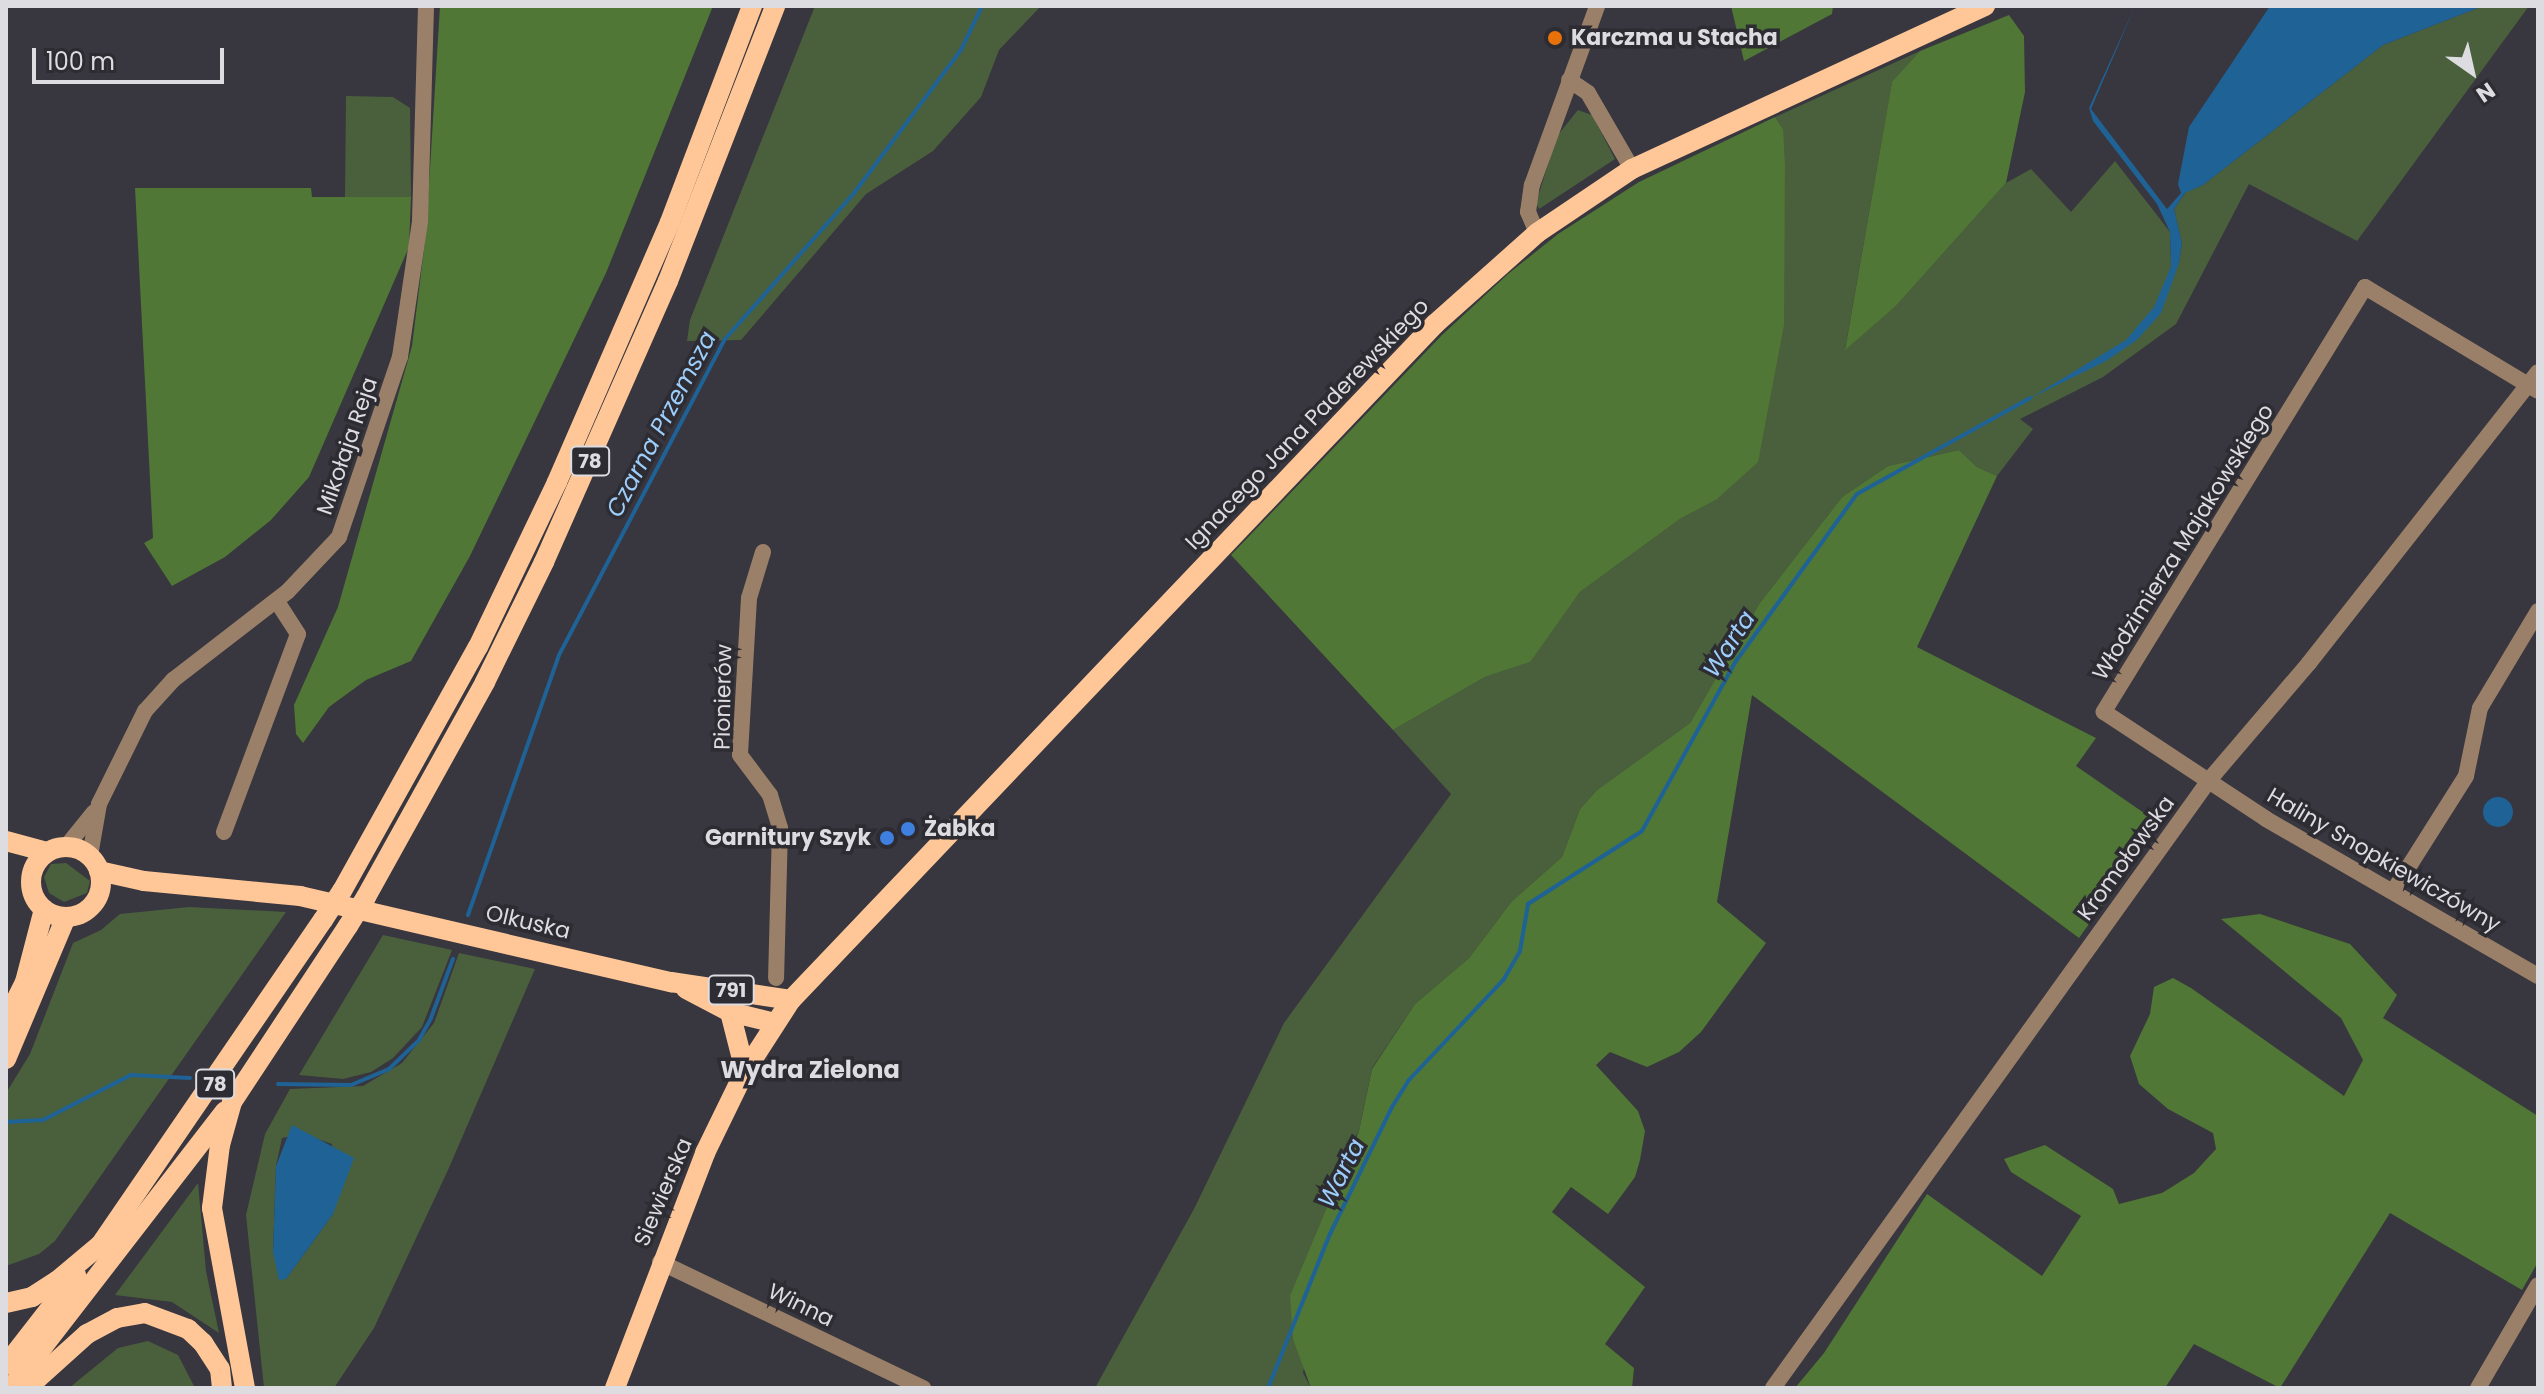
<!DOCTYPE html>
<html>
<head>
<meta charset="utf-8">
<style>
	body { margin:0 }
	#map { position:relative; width:2544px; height:1394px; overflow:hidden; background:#38363e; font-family:Poppins,sans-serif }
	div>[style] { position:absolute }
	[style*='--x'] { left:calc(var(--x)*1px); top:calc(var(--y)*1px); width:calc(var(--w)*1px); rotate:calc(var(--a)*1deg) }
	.green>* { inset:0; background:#4a603c }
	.forest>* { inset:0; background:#507735 }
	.water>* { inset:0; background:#1f6295 }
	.round { border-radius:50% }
	.stream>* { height:4px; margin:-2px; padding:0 2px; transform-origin:2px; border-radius:2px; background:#1f6295 }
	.minor>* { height:16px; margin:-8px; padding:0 8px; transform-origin:8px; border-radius:8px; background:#9b8069 }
	.major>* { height:20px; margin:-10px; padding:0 10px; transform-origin:10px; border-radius:10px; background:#ffc797 }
	.major>.ring { margin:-10px; padding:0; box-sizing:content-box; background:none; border:20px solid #ffc797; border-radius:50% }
	.major-bridge>* { height:20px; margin:-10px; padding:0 10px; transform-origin:10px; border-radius:10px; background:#ffc797 }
	.dots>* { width:22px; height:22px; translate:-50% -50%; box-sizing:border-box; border:4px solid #2e2c33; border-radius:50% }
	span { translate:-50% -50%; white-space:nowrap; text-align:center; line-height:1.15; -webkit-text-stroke:7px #2e2c33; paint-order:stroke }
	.shield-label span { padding:2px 6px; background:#2e2c33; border:2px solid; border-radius:6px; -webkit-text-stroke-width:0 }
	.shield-label { font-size:20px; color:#dddce1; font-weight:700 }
	.poi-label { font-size:22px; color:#dddce1; font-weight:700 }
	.left { translate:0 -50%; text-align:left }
	.right { translate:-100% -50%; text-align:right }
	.street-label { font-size:22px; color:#dddce1 }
	.water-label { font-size:24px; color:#9dcefb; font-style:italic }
	.neighbourhood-label { font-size:24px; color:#dddce1; font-weight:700 }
	.frame { position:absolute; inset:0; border:8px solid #dddce1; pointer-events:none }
	.north { position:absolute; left:2432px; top:32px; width:80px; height:80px; -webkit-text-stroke:6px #2e2c33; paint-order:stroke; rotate:146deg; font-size:22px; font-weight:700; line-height:32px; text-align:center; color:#dddce1 }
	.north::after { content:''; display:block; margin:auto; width:28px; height:36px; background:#dddce1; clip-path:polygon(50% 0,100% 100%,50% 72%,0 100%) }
	.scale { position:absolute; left:32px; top:48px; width:192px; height:36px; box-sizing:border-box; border:4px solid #dddce1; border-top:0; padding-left:10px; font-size:24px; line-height:28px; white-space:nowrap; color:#dddce1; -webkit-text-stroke:6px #2e2c33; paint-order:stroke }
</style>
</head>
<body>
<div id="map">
	<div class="green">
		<i style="clip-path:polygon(815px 6px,1041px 6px,999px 50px,981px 97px,933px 151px,866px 194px,741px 340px,687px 341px,690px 320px)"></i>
		<i style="clip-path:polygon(2483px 6px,2529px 6px,2357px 241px,2249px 184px,2176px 324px,2103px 377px,2020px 419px,2033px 429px,1997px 476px,1977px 467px,1959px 450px,1888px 466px,1842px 497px,1759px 604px,1690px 723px,1597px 790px,1580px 809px,1562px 857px,1512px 901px,1469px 958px,1415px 1004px,1372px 1068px,1359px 1131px,1345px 1154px,1303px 1373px,1311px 1388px,1095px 1388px,1194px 1209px,1284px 1023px,1451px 794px,1393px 730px,1485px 677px,1529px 662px,1580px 592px,1680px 519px,1716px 500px,1783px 129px,1775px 117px,1920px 51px,1892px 83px,1845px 349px,1896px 306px,2006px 183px,2031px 169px,2071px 212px,2115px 161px,2170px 232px,2171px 267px,2165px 284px,2179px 263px,2182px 243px,2174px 209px,2186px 192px,2203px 185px,2383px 45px)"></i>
		<i style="clip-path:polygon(346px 96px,393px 97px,410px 108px,411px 197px,345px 197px)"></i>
		<i style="clip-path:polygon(1578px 110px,1592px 115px,1615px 159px,1539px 209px,1536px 203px,1557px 136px)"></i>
		<i style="clip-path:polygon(66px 863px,90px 881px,87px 893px,64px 902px,49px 893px,44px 877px,51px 864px)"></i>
		<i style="clip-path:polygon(189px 907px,286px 912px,55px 1241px,39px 1254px,6px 1266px,6px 1093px,30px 1054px,73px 943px,101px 930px,120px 914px)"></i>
		<i style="clip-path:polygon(383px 935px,452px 950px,422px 1027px,393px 1058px,371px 1072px,343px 1079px,299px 1075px)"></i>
		<i style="clip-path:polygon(evenodd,459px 953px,535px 969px,448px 1170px,374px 1328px,334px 1388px,264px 1388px,246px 1215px,265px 1134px,290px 1089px,363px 1086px,402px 1063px,434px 1023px,459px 953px,303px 1134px,332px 1144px,333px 1214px,286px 1279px,273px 1252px,276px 1166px,282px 1138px,303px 1134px)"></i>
		<i style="clip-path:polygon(198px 1183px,206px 1271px,219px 1333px,172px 1302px,115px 1295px)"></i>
		<i style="clip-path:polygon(148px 1341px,178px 1355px,195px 1388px,69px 1388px,118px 1348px)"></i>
	</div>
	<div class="forest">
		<i style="clip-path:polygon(440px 6px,713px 6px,606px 273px,470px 556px,411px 661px,366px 680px,329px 707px,303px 743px,296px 734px,294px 705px,338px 607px,412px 346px,426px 233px)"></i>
		<i style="clip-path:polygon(1731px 6px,1833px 6px,1832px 14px,1744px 61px)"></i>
		<i style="clip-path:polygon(2009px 15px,2024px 36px,2025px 92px,2006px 183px,1896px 306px,1845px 350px,1892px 82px,1920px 51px)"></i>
		<i style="clip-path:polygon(1775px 117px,1783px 129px,1785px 165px,1784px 325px,1758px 462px,1716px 500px,1680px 519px,1580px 592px,1530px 662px,1485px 677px,1393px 730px,1231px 555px,1442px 335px,1508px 274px,1558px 234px,1639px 182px)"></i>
		<i style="clip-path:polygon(135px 188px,311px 188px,312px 197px,411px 197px,409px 247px,309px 477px,271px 520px,225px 557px,172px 586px,144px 543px,153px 538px)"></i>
		<i style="clip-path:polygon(1959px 450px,1977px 467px,1997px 476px,1917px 647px,2096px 738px,2076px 766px,2160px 824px,2079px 938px,1752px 695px,1717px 902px,1766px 943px,1701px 1032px,1679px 1052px,1647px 1067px,1610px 1052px,1596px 1065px,1638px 1111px,1645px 1131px,1640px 1160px,1635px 1177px,1608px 1214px,1571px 1187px,1552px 1212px,1645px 1287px,1605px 1344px,1634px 1368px,1632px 1388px,1311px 1388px,1293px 1339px,1290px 1296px,1359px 1131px,1372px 1069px,1415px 1004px,1469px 958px,1512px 901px,1562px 857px,1580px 809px,1597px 790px,1690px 723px,1759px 604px,1842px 497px,1888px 466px)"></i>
		<i style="clip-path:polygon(2260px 914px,2350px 944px,2397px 995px,2383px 1018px,2538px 1116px,2538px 1262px,2522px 1290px,2390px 1213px,2280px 1388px,2194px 1344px,2165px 1388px,1795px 1388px,1824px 1353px,1927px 1194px,2042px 1276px,2081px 1216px,2011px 1172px,2004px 1159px,2045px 1145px,2113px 1189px,2119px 1204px,2162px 1193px,2194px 1173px,2216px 1149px,2213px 1133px,2168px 1109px,2139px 1084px,2130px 1056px,2150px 1014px,2154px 987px,2173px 978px,2191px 988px,2344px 1096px,2363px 1060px,2341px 1018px,2221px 919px)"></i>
	</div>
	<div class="water">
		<i style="clip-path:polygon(2135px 6px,2091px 109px,2167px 209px,2181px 193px,2178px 184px,2189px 127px,2270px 6px,2483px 6px,2383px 45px,2203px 185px,2185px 193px,2174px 209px,2182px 243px,2179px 263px,2161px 313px,2137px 340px,2106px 361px,2027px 400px,2126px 340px,2154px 307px,2171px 267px,2170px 232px,2157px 204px,2093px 121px,2089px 108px)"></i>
		<i class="round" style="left:2483px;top:797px;width:30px;height:30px"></i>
		<i style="clip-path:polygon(292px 1125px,354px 1158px,333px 1214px,286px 1279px,279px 1280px,273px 1252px,276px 1166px)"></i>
	</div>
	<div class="stream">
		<i style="--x:468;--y:915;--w:275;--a:-70.7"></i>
		<i style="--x:559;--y:655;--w:357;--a:-62.3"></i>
		<i style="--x:725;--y:339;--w:195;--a:-48.5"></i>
		<i style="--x:854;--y:193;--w:179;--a:-53.2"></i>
		<i style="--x:961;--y:50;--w:49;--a:-64.5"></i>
		<i style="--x:278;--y:1084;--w:73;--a:0.8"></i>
		<i style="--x:351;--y:1085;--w:41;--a:-22.8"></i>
		<i style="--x:389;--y:1069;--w:42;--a:-44"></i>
		<i style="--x:419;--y:1040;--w:25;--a:-61"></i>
		<i style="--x:431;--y:1018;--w:63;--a:-69.6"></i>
		<i style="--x:6;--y:1122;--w:37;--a:-3"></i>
		<i style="--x:43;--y:1120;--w:99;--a:-27.1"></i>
		<i style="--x:131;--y:1075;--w:59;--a:2.9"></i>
		<i style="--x:1268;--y:1388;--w:166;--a:-68.1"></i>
		<i style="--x:1330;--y:1234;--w:141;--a:-64"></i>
		<i style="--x:1392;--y:1107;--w:31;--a:-58"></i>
		<i style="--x:1408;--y:1081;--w:140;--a:-46.7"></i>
		<i style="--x:1504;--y:979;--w:32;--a:-60"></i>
		<i style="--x:1520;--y:951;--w:48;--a:-80.3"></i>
		<i style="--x:1528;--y:904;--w:135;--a:-32.6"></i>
		<i style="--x:1642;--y:831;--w:194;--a:-61.1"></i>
		<i style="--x:1736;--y:661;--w:206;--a:-54.1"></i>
		<i style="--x:1857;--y:494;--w:198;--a:-29"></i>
	</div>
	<div class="minor">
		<i style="--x:1569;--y:80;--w:23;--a:34"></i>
		<i style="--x:1588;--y:93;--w:88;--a:59.9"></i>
		<i style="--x:1537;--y:233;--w:23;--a:-113"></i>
		<i style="--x:1528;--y:212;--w:27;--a:-82"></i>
		<i style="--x:1532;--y:185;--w:190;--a:-70"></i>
		<i style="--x:2538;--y:391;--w:202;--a:-149"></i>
		<i style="--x:2365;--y:287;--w:499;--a:121.6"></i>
		<i style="--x:2104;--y:712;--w:194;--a:33.4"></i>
		<i style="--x:2266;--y:819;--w:314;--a:30"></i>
		<i style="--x:763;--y:552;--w:48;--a:106.9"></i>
		<i style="--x:749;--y:598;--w:157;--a:93.3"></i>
		<i style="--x:740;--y:755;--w:50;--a:53.1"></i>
		<i style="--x:770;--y:795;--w:34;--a:73"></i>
		<i style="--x:780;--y:828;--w:150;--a:91.5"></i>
		<i style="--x:224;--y:832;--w:211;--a:-69.5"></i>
		<i style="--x:298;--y:634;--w:40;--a:-122.9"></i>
		<i style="--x:65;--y:848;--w:46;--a:-51.1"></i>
		<i style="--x:90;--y:856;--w:53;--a:-80.2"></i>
		<i style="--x:99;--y:804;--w:104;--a:-63.7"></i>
		<i style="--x:145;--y:711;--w:42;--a:-47.9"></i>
		<i style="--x:173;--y:680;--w:145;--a:-37.7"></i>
		<i style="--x:288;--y:591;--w:74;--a:-46.6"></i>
		<i style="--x:339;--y:537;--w:190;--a:-71.3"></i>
		<i style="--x:400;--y:357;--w:137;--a:-81.6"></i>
		<i style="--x:420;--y:221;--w:215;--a:-88.4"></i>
		<i style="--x:2394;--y:890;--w:135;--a:-57.7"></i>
		<i style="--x:2466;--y:776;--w:69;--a:-78.4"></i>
		<i style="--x:2480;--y:708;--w:113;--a:-59.1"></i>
		<i style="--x:660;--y:1262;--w:292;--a:25.6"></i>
		<i style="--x:1773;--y:1388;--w:750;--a:-54.34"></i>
		<i style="--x:2210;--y:779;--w:153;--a:-49.5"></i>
		<i style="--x:2309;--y:663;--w:370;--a:-51.8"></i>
		<i style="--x:2478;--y:1388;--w:119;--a:-59.8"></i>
	</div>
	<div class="major">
		<i style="--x:6;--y:841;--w:42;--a:15"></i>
		<i class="ring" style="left:31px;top:847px;width:50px;height:50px"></i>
		<i style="--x:99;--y:871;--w:46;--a:12.5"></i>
		<i style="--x:144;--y:881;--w:157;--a:5.5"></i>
		<i style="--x:300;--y:896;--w:381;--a:13.1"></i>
		<i style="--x:671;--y:982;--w:121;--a:8.5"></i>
		<i style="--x:342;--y:891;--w:279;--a:-60.9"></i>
		<i style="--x:478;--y:647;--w:183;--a:-64.4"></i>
		<i style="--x:557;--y:482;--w:283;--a:-66.5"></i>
		<i style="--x:670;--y:222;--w:231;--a:-69.2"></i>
		<i style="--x:366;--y:897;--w:246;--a:-61"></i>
		<i style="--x:485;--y:682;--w:134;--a:-63.8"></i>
		<i style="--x:544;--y:562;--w:307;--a:-66.2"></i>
		<i style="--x:668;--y:281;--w:295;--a:-68.7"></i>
		<i style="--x:686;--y:989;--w:50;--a:27.6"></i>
		<i style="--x:730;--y:1012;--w:46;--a:13.7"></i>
		<i style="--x:730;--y:1012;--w:61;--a:75.7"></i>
		<i style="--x:6;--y:1020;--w:42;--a:-63.4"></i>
		<i style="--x:25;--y:982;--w:75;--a:-75.4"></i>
		<i style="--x:6;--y:1059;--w:154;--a:-67.1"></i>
		<i style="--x:6;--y:1303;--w:27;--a:-13"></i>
		<i style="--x:32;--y:1297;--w:30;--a:-33"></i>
		<i style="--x:57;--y:1281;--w:57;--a:-40.1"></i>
		<i style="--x:101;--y:1244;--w:393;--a:-55.6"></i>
		<i style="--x:6;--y:1365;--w:114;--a:-52.1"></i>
		<i style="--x:11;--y:1388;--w:350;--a:-52.3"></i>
		<i style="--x:27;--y:1388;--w:81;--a:-42"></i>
		<i style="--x:87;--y:1334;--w:34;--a:-28"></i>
		<i style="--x:117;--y:1318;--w:28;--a:-10"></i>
		<i style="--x:145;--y:1313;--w:46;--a:20.4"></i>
		<i style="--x:188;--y:1329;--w:21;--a:43"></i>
		<i style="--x:203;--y:1343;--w:31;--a:57"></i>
		<i style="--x:220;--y:1369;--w:19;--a:84"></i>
		<i style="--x:245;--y:1388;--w:183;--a:-100.4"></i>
		<i style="--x:212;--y:1208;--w:64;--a:-82.8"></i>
		<i style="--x:220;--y:1145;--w:45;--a:-74.4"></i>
		<i style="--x:232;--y:1102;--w:211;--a:-56.6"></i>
		<i style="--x:615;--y:1388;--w:252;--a:-69"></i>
		<i style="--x:705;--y:1153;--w:91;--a:-64"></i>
		<i style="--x:745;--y:1071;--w:85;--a:-57.1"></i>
		<i style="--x:791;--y:1000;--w:934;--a:-46.39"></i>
		<i style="--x:1435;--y:324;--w:137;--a:-41.7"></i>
		<i style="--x:1537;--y:233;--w:115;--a:-34"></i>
		<i style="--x:1632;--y:169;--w:389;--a:-24.8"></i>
	</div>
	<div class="major-bridge">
		<i style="--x:323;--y:920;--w:35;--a:-57"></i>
		<i style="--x:348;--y:926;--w:34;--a:-58"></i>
	</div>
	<div class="dots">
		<i style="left:1555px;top:38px;background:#e8710a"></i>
		<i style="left:908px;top:829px;background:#3f7fe0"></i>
		<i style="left:887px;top:838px;background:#3f7fe0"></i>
	</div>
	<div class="shield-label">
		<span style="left:590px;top:461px">78</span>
		<span style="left:731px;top:990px">791</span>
		<span style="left:215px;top:1084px">78</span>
	</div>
	<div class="poi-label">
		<span class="left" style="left:1571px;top:38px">Karczma u Stacha</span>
		<span class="left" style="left:924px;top:829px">Żabka</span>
		<span class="right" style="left:871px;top:838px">Garnitury Szyk</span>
	</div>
	<div class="street-label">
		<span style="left:1307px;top:424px;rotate:-46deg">Ignacego Jana Paderewskiego</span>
		<span style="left:347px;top:446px;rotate:-71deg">Mikołaja Reja</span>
		<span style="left:2183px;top:542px;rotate:-58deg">Włodzimierza Majakowskiego</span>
		<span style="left:723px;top:697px;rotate:-89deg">Pionierów</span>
		<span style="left:2126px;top:858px;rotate:-54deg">Kromołowska</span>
		<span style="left:2384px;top:860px;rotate:30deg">Haliny Snopkiewiczówny</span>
		<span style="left:528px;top:922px;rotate:13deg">Olkuska</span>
		<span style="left:663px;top:1192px;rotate:-67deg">Siewierska</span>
		<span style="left:801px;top:1305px;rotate:26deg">Winna</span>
	</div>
	<div class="water-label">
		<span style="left:661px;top:424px;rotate:-62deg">Czarna Przemsza</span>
		<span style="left:1729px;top:644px;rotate:-57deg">Warta</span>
		<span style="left:1341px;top:1173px;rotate:-63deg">Warta</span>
	</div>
	<div class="neighbourhood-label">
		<span style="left:810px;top:1070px">Wydra Zielona</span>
	</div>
	<div class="frame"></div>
	<div class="north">N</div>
	<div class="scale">100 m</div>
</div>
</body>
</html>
